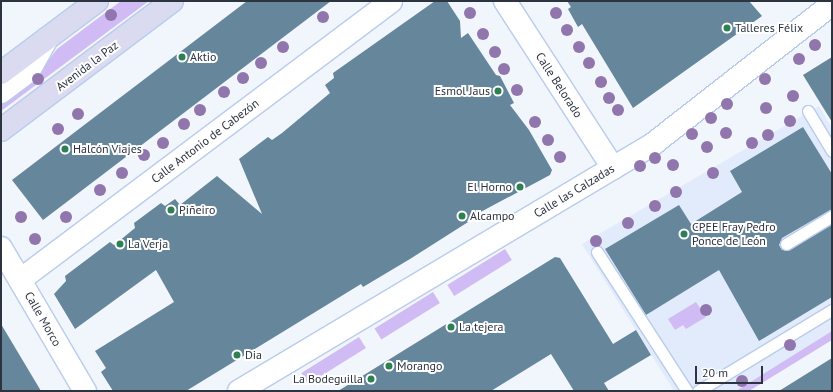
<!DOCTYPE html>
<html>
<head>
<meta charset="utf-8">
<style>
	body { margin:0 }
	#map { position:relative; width:833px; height:392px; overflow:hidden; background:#f1f5fc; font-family:"PT Sans",sans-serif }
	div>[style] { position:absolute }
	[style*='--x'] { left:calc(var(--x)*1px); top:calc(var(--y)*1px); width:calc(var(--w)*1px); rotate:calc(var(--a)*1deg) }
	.built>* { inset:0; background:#e1ebfb }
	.green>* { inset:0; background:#d1bbf5; transform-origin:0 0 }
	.building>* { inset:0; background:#66869c }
	.roads { filter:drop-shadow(1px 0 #b8ccec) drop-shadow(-1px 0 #b8ccec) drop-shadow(0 1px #b8ccec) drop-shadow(0 -1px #b8ccec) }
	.lane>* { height:11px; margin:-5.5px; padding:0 5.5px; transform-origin:5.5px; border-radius:5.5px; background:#fff }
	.street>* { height:22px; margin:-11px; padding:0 11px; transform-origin:11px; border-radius:11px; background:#fff }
	.secondary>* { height:22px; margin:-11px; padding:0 11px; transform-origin:11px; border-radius:11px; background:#dadbf1 }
	.trees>* { width:12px; height:12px; margin:-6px; border-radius:50%; background:#9176ae }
	.dots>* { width:11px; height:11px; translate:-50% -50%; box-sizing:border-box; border:2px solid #fff; border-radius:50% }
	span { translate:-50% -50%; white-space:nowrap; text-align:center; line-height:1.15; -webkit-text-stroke:4px #fff; paint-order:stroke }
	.poi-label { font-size:12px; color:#2c3440 }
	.left { translate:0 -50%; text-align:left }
	.right { translate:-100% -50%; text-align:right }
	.street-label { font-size:12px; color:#2c3440 }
	.frame { position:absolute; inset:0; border:2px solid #2c3440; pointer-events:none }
	.scale { position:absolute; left:695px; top:366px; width:68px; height:18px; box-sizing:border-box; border:2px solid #2c3440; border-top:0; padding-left:5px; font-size:12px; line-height:14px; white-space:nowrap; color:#2c3440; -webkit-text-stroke:3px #fff; paint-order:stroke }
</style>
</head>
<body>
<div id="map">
	<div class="built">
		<i style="clip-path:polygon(819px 106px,832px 128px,832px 331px,736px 391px,674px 391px,582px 244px)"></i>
	</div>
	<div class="green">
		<i style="clip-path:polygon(121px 1px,149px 1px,1px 111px,1px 103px,36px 77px,57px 49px)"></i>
		<i style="left:505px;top:249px;width:13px;height:68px;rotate:58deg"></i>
		<i style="left:433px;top:292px;width:13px;height:69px;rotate:58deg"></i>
		<i style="clip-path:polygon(696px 302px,706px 317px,686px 329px,683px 325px,675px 330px,668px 319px)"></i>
		<i style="clip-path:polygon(832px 331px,832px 340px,749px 391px,736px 391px)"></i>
		<i style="left:359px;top:337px;width:13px;height:68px;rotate:58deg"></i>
	</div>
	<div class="building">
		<i style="clip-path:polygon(247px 1px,331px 1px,43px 220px,12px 180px)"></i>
		<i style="clip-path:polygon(435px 1px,447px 1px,460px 21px,461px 38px,468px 33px,496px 75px,500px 76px,514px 103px,510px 105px,529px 130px,552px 170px,550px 175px,475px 215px,476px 217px,410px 259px,363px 287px,361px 284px,186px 391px,113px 391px,101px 372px,106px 368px,95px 351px,174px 302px,156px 270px,75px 329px,54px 294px,66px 281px,65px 276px,110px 242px,114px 245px,124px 237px,135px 228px,134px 223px,161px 203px,165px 206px,175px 199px,180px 205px,217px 176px,262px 214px,239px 159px,268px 137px,272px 140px,282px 133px,330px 93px,325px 85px,334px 78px,333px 73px)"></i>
		<i style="clip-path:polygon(567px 1px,749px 1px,762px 16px,633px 108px,582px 24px,578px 27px,568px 9px,571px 7px)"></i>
		<i style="clip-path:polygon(832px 57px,832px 122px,803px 75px)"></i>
		<i style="clip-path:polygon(803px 127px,832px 174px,832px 209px,782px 238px,779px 245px,782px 250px,789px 250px,832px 224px,832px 297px,759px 341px,719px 270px,646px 315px,605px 249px,679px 205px,691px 224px,742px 192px,730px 171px)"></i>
		<i style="clip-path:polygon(555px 257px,560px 258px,613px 344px,636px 330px,651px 355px,604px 383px,609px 391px,574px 391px,551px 354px,491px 391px,338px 391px)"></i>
		<i style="clip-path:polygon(1px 324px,41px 391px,1px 391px)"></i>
		<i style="clip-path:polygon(832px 358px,832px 391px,779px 391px)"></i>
	</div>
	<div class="roads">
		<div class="lane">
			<i style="--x:808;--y:111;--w:47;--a:59"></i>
			<i style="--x:786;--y:244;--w:54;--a:-31.3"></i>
			<i style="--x:597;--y:252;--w:166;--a:57.1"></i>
			<i style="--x:698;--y:391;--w:157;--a:-31.2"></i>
		</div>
		<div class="street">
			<i style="--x:505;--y:1;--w:199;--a:57.1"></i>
			<i style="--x:1;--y:92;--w:35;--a:-37"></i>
			<i style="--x:29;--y:71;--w:37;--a:-61"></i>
			<i style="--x:1;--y:248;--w:166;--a:59.6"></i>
			<i style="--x:20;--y:280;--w:464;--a:-36.9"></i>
			<i style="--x:239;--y:391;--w:482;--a:-30.8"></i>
			<i style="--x:653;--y:144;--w:227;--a:-38"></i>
		</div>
		<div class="secondary">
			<i style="--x:1;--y:73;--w:120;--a:-36.9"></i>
			<i style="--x:1;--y:130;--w:214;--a:-37"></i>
		</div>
	</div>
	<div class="trees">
		<i style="left:470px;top:13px"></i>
		<i style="left:556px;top:13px"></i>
		<i style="left:111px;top:15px"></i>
		<i style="left:323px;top:17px"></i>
		<i style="left:567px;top:30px"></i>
		<i style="left:483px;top:34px"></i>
		<i style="left:815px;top:45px"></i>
		<i style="left:283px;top:47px"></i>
		<i style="left:579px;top:47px"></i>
		<i style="left:495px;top:52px"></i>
		<i style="left:799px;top:59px"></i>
		<i style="left:261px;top:63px"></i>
		<i style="left:589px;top:63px"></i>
		<i style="left:504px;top:69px"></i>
		<i style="left:243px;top:78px"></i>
		<i style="left:38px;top:79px"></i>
		<i style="left:765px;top:79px"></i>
		<i style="left:601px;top:82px"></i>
		<i style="left:517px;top:90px"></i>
		<i style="left:224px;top:92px"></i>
		<i style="left:793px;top:96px"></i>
		<i style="left:609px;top:98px"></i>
		<i style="left:727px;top:104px"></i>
		<i style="left:766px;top:108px"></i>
		<i style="left:200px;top:110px"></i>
		<i style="left:618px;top:110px"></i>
		<i style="left:78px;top:114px"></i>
		<i style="left:711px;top:118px"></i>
		<i style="left:790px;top:121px"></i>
		<i style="left:535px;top:122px"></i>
		<i style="left:184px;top:124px"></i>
		<i style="left:58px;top:129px"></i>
		<i style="left:726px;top:133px"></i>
		<i style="left:692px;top:134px"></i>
		<i style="left:768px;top:135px"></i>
		<i style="left:548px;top:140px"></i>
		<i style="left:163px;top:143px"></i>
		<i style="left:752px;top:143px"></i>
		<i style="left:707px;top:147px"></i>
		<i style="left:144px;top:155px"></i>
		<i style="left:560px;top:157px"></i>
		<i style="left:655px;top:158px"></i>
		<i style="left:673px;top:165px"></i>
		<i style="left:640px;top:166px"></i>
		<i style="left:122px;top:173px"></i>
		<i style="left:713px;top:173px"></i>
		<i style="left:100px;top:190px"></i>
		<i style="left:676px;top:192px"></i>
		<i style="left:655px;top:206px"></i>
		<i style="left:21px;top:217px"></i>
		<i style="left:66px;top:217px"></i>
		<i style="left:628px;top:223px"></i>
		<i style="left:35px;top:239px"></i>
		<i style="left:596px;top:241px"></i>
		<i style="left:706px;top:310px"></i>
		<i style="left:790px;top:345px"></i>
		<i style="left:742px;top:381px"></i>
	</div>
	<div class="dots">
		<i style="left:727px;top:28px;background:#2c8053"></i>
		<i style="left:182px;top:57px;background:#2c8053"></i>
		<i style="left:498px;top:91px;background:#2c8053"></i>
		<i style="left:65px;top:149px;background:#2c8053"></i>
		<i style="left:520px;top:187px;background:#2c8053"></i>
		<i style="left:171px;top:210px;background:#2c8053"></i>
		<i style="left:462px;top:216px;background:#2c8053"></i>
		<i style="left:684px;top:234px;background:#2c8053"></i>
		<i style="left:120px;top:244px;background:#2c8053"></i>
		<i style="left:451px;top:327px;background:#2c8053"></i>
		<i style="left:237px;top:355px;background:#2c8053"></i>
		<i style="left:389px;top:366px;background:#2c8053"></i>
		<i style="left:371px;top:379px;background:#2c8053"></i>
	</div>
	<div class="poi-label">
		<span class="left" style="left:735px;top:28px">Talleres Félix</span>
		<span class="left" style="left:190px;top:57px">Aktio</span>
		<span class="right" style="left:490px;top:91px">Esmol Jaus</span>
		<span class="left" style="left:73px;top:149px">Halcón Viajes</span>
		<span class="right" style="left:512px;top:187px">El Horno</span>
		<span class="left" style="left:179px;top:210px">Piñeiro</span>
		<span class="left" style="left:470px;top:216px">Alcampo</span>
		<span class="left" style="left:692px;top:234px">CPEE Fray Pedro<br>Ponce de León</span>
		<span class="left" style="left:128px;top:244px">La Verja</span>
		<span class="left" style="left:459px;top:327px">La tejera</span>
		<span class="left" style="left:245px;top:355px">Dia</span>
		<span class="left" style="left:397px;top:366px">Morango</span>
		<span class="right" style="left:363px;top:379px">La Bodeguilla</span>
	</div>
	<div class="street-label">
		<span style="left:87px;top:66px;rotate:-37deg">Avenida la Paz</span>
		<span style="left:559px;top:85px;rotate:57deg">Calle Belorado</span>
		<span style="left:205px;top:141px;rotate:-37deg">Calle Antonio de Cabezón</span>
		<span style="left:574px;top:191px;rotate:-31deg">Calle las Calzadas</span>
		<span style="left:43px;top:319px;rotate:60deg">Calle Morco</span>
	</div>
	<div class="frame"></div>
	<div class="scale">20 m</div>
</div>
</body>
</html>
